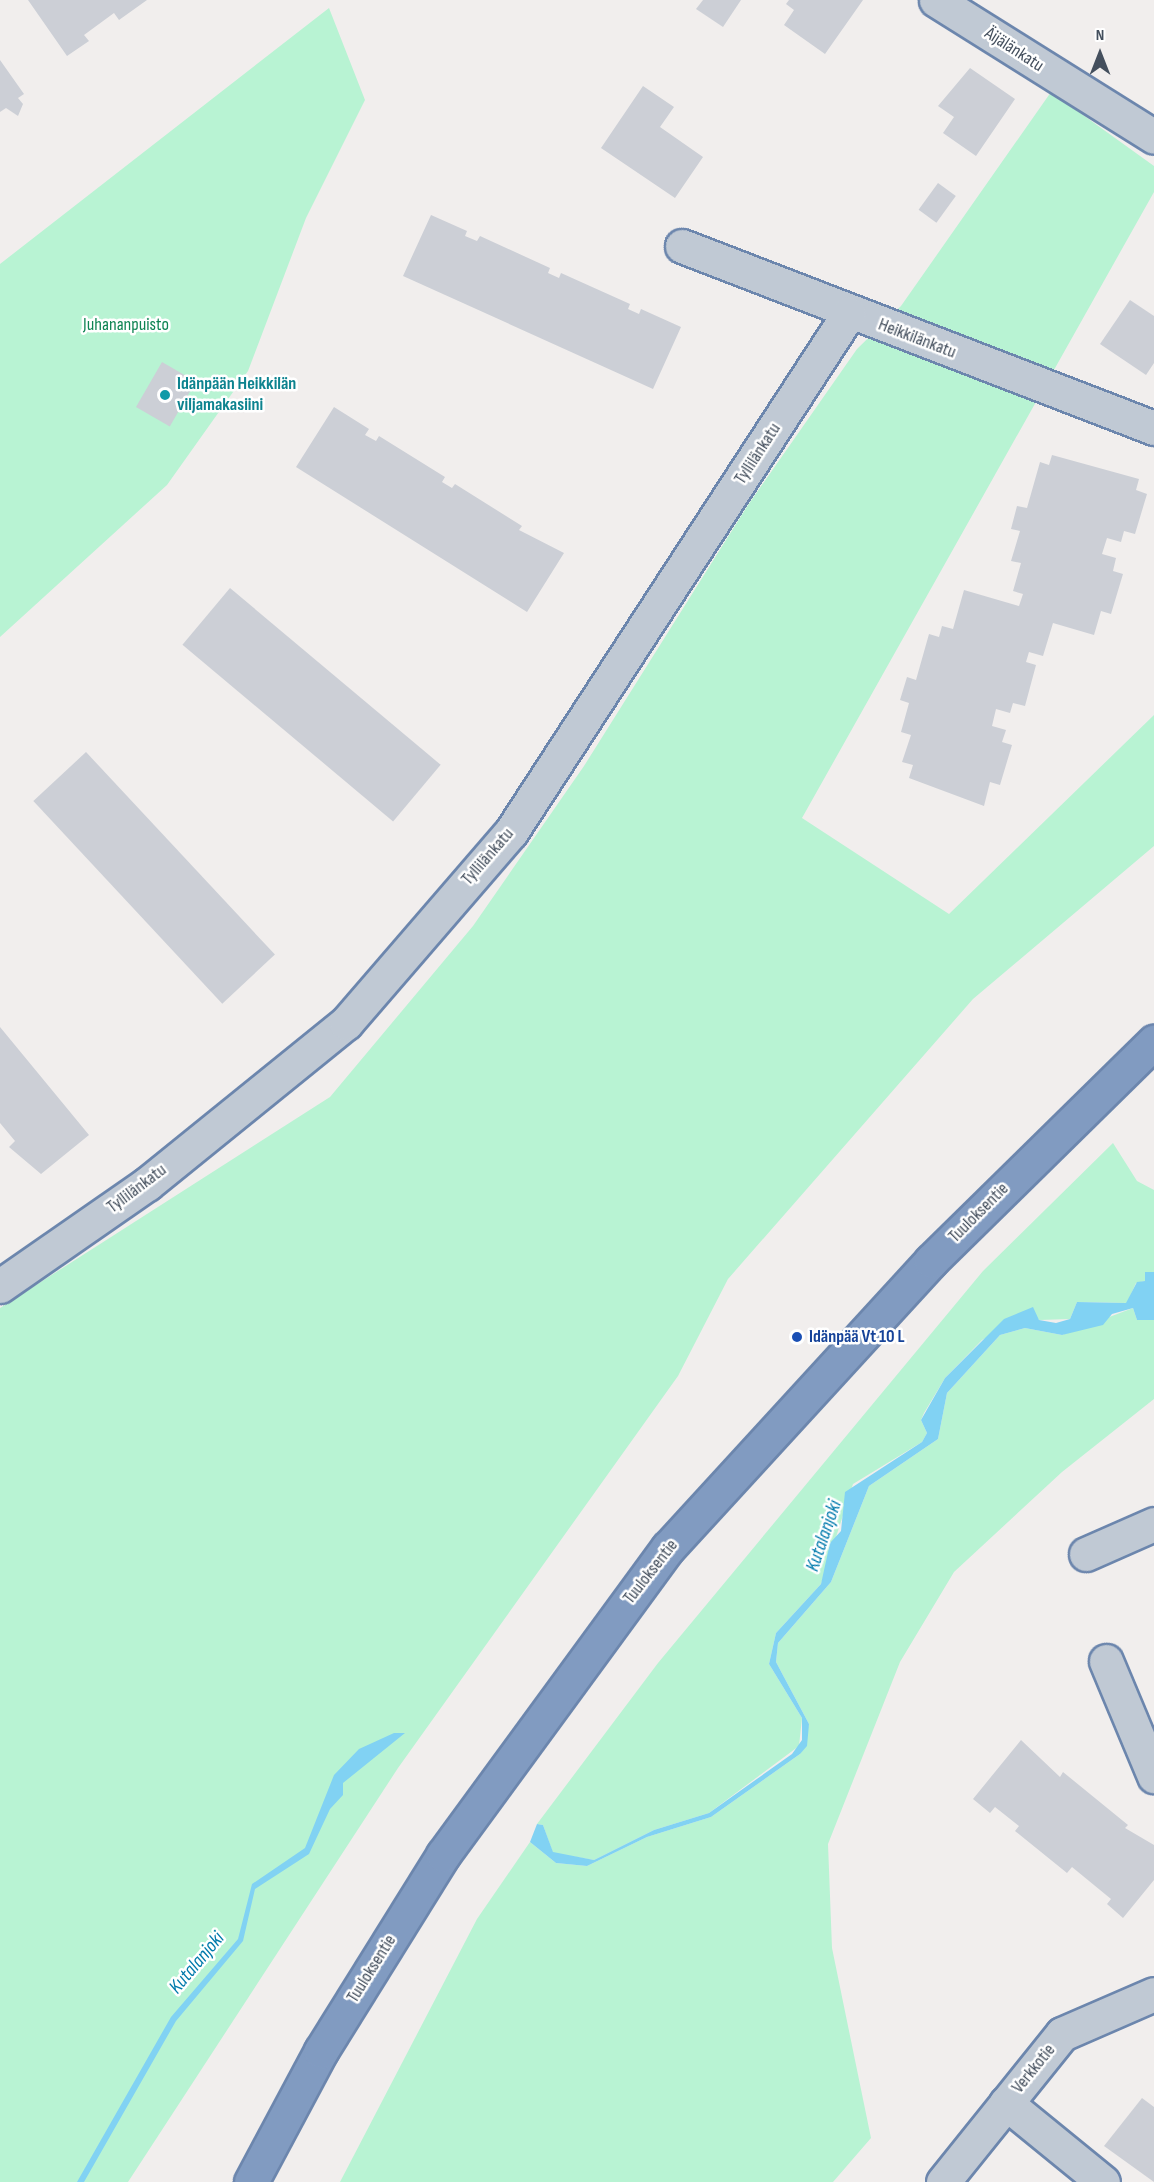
<!DOCTYPE html>
<html>
<head>
<meta charset="utf-8">
<style>
	body { margin:0 }
	#map { position:relative; width:1154px; height:2182px; overflow:hidden; background:#f1eeed; font-family:"Sofia Sans Condensed",sans-serif }
	div>[style] { position:absolute }
	[style*='--x'] { left:calc(var(--x)*1px); top:calc(var(--y)*1px); width:calc(var(--w)*1px); rotate:calc(var(--a)*1deg) }
	.green>* { inset:0; background:#b8f3d3 }
	.water>* { inset:0; background:#81d2f3 }
	.building>* { inset:0; background:#cccfd6; transform-origin:0 0 }
	.roads { filter:drop-shadow(2px 0 #6c86ad) drop-shadow(-2px 0 #6c86ad) drop-shadow(0 2px #6c86ad) drop-shadow(0 -2px #6c86ad) }
	.minor>* { height:33px; margin:-16.5px; padding:0 16.5px; transform-origin:16.5px; border-radius:16.5px; background:#c0c9d4 }
	.highway>* { height:33px; margin:-16.5px; padding:0 16.5px; transform-origin:16.5px; border-radius:16.5px; background:#819bc1 }
	.dots>* { width:16px; height:16px; translate:-50% -50%; box-sizing:border-box; border:3px solid #fff; border-radius:50% }
	span { translate:-50% -50%; white-space:nowrap; text-align:center; line-height:1.15; -webkit-text-stroke:5px #fff; paint-order:stroke }
	.street-label { font-size:18px; color:#444f5d }
	.park-label { font-size:18px; color:#0f8453 }
	.culture-label { font-size:18px; color:#0d838f; font-weight:700 }
	.left { translate:0 -50%; text-align:left }
	.transit-label { font-size:18px; color:#164399; font-weight:700 }
	.water-label { font-size:20px; color:#017aac; font-style:italic }
	.north { position:absolute; left:1070px; top:24px; width:60px; height:60px; -webkit-text-stroke:4px #fff; paint-order:stroke; rotate:0deg; font-size:16px; font-weight:700; line-height:24px; text-align:center; color:#444f5d }
	.north::after { content:''; display:block; margin:auto; width:21px; height:27px; background:#444f5d; clip-path:polygon(50% 0,100% 100%,50% 72%,0 100%) }
</style>
</head>
<body>
<div id="map">
	<div class="green">
		<i style="clip-path:polygon(329px 8px,365px 100px,306px 218px,248px 371px,167px 485px,0 637px,0 264px)"></i>
		<i style="clip-path:polygon(1051px 92px,1154px 166px,1154px 192px,802px 818px,949px 914px,1154px 715px,1154px 846px,973px 999px,728px 1279px,678px 1376px,398px 1768px,128px 2182px,0 2182px,0 1308px,330px 1097px,473px 926px,584px 766px,748px 505px,857px 349px,901px 306px)"></i>
		<i style="clip-path:polygon(1113px 1143px,1137px 1181px,1154px 1190px,1154px 1272px,1145px 1272px,1145px 1281px,1136px 1283px,1127px 1303px,1077px 1302px,1070px 1319px,1039px 1320px,1034px 1313px,982px 1340px,945px 1378px,924px 1413px,921px 1420px,927px 1433px,922px 1442px,853px 1484px,821px 1584px,776px 1633px,769px 1664px,802px 1718px,799px 1746px,709px 1813px,654px 1830px,594px 1860px,553px 1853px,543px 1825px,537px 1824px,658px 1663px,983px 1271px)"></i>
		<i style="clip-path:polygon(1133px 1308px,1137px 1320px,1154px 1320px,1154px 1399px,1062px 1472px,954px 1572px,900px 1662px,828px 1844px,832px 1948px,871px 2138px,833px 2182px,340px 2182px,477px 1919px,530px 1842px,556px 1863px,587px 1866px,647px 1837px,711px 1817px,800px 1754px,809px 1724px,776px 1662px,778px 1643px,831px 1582px,869px 1486px,938px 1439px,947px 1393px,1000px 1335px,1025px 1328px,1062px 1335px)"></i>
	</div>
	<div class="water">
		<i style="clip-path:polygon(1145px 1272px,1154px 1272px,1154px 1320px,1137px 1320px,1133px 1308px,1112px 1314px,1103px 1325px,1062px 1335px,1025px 1328px,1000px 1335px,947px 1393px,938px 1439px,869px 1486px,831px 1582px,778px 1643px,776px 1662px,809px 1724px,807px 1746px,800px 1754px,711px 1817px,647px 1837px,587px 1866px,556px 1863px,530px 1842px,537px 1824px,543px 1825px,553px 1852px,594px 1860px,654px 1830px,709px 1813px,792px 1754px,802px 1740px,802px 1718px,769px 1664px,776px 1633px,821px 1584px,830px 1543px,841px 1531px,845px 1492px,922px 1442px,927px 1433px,921px 1420px,945px 1378px,1004px 1319px,1033px 1307px,1039px 1320px,1056px 1323px,1070px 1319px,1077px 1302px,1126px 1303px,1137px 1282px,1145px 1281px)"></i>
		<i style="clip-path:polygon(394px 1733px,405px 1733px,343px 1783px,343px 1795px,330px 1809px,309px 1854px,255px 1889px,243px 1941px,176px 2021px,84px 2182px,77px 2182px,171px 2017px,238px 1939px,252px 1884px,305px 1848px,334px 1775px,359px 1749px)"></i>
	</div>
	<div class="building">
		<i style="clip-path:polygon(28px 0,147px 0,119px 20px,114px 13px,84px 35px,89px 41px,67px 56px)"></i>
		<i style="clip-path:polygon(703px 0,741px 0,723px 27px,696px 9px)"></i>
		<i style="clip-path:polygon(789px 0,863px 0,825px 54px,784px 25px,794px 10px,786px 4px)"></i>
		<i style="clip-path:polygon(0 60px,24px 94px,18px 98px,23px 104px,18px 116px,6px 108px,0 112px)"></i>
		<i style="clip-path:polygon(970px 68px,1015px 99px,976px 156px,943px 133px,954px 117px,938px 106px)"></i>
		<i style="clip-path:polygon(643px 86px,674px 107px,660px 127px,703px 157px,675px 198px,601px 148px)"></i>
		<i style="left:938px;top:183px;width:22px;height:33px;rotate:36deg"></i>
		<i style="clip-path:polygon(431px 215px,467px 231px,465px 236px,477px 241px,480px 236px,550px 268px,548px 273px,559px 278px,561px 273px,630px 304px,628px 309px,639px 314px,641px 309px,681px 327px,653px 389px,403px 276px)"></i>
		<i style="clip-path:polygon(1130px 300px,1154px 316px,1154px 363px,1146px 375px,1100px 344px)"></i>
		<i style="left:162px;top:362px;width:39px;height:52px;rotate:30deg"></i>
		<i style="clip-path:polygon(334px 407px,369px 429px,365px 435px,376px 441px,379px 436px,445px 477px,442px 482px,452px 488px,455px 484px,522px 526px,519px 530px,564px 553px,527px 612px,296px 467px)"></i>
		<i style="clip-path:polygon(1052px 455px,1139px 479px,1136px 490px,1147px 494px,1135px 534px,1124px 531px,1121px 542px,1107px 538px,1102px 554px,1116px 558px,1113px 571px,1123px 574px,1111px 614px,1101px 611px,1094px 635px,1053px 623px,1043px 656px,1029px 652px,1026px 662px,1036px 665px,1025px 706px,1013px 703px,1010px 713px,996px 709px,992px 726px,1006px 730px,1002px 742px,1012px 745px,1000px 785px,990px 782px,984px 806px,909px 778px,913px 765px,902px 762px,911px 735px,901px 732px,909px 703px,900px 700px,907px 677px,916px 680px,929px 634px,939px 637px,942px 626px,953px 629px,964px 590px,1019px 606px,1023px 594px,1013px 591px,1021px 563px,1011px 561px,1020px 531px,1011px 529px,1017px 506px,1027px 508px,1040px 462px,1049px 465px)"></i>
		<i style="left:230px;top:588px;width:275px;height:74px;rotate:40deg"></i>
		<i style="left:86px;top:752px;width:277px;height:72px;rotate:47deg"></i>
		<i style="clip-path:polygon(0 1027px,89px 1135px,41px 1174px,9px 1147px,15px 1141px,0 1123px)"></i>
		<i style="clip-path:polygon(1021px 1740px,1060px 1777px,1063px 1772px,1128px 1825px,1125px 1828px,1154px 1845px,1154px 1880px,1123px 1918px,1107px 1904px,1111px 1899px,1072px 1867px,1067px 1873px,1015px 1831px,1019px 1826px,995px 1807px,990px 1813px,973px 1799px)"></i>
		<i style="clip-path:polygon(1142px 2098px,1154px 2107px,1154px 2182px,1104px 2146px)"></i>
	</div>
	<div class="roads">
		<div class="minor">
			<i style="--x:936;--y:0;--w:257;--a:32.1"></i>
			<i style="--x:682;--y:246;--w:506;--a:21.09"></i>
			<i style="--x:0;--y:1286;--w:179;--a:-34.8"></i>
			<i style="--x:147;--y:1184;--w:256;--a:-39"></i>
			<i style="--x:346;--y:1023;--w:252;--a:-49.2"></i>
			<i style="--x:511;--y:832;--w:619;--a:-56.93"></i>
			<i style="--x:1086;--y:1554;--w:74;--a:-23.8"></i>
			<i style="--x:1106;--y:1661;--w:125;--a:67.3"></i>
			<i style="--x:1006;--y:2103;--w:125;--a:39.2"></i>
			<i style="--x:943;--y:2182;--w:190;--a:-51.2"></i>
			<i style="--x:1062;--y:2034;--w:100;--a:-23.5"></i>
		</div>
		<div class="highway">
			<i style="--x:251;--y:2182;--w:149;--a:-61.9"></i>
			<i style="--x:321;--y:2051;--w:231;--a:-58.1"></i>
			<i style="--x:443;--y:1855;--w:381;--a:-53.8"></i>
			<i style="--x:668;--y:1548;--w:389;--a:-47.5"></i>
			<i style="--x:931;--y:1261;--w:313;--a:-44.5"></i>
		</div>
	</div>
	<div class="dots">
		<i style="left:165px;top:395px;background:#0f9aa8"></i>
		<i style="left:797px;top:1337px;background:#1a4fb4"></i>
	</div>
	<div class="street-label">
		<span style="left:1014px;top:50px;rotate:33deg">Äijälänkatu</span>
		<span style="left:917px;top:339px;rotate:21deg">Heikkilänkatu</span>
		<span style="left:758px;top:454px;rotate:-57deg">Tyllilänkatu</span>
		<span style="left:488px;top:857px;rotate:-49deg">Tyllilänkatu</span>
		<span style="left:137px;top:1189px;rotate:-37deg">Tyllilänkatu</span>
		<span style="left:979px;top:1213px;rotate:-45deg">Tuuloksentie</span>
		<span style="left:651px;top:1572px;rotate:-52deg">Tuuloksentie</span>
		<span style="left:372px;top:1969px;rotate:-58deg">Tuuloksentie</span>
		<span style="left:1034px;top:2069px;rotate:-51deg">Verkkotie</span>
	</div>
	<div class="park-label">
		<span style="left:126px;top:325px">Juhananpuisto</span>
	</div>
	<div class="culture-label">
		<span class="left" style="left:177px;top:395px">Idänpään Heikkilän<br>viljamakasiini</span>
	</div>
	<div class="transit-label">
		<span class="left" style="left:809px;top:1337px">Idänpää Vt 10 L</span>
	</div>
	<div class="water-label">
		<span style="left:824px;top:1536px;rotate:-71deg">Kutalanjoki</span>
		<span style="left:197px;top:1963px;rotate:-50deg">Kutalanjoki</span>
	</div>
	<div class="north">N</div>
</div>
</body>
</html>
